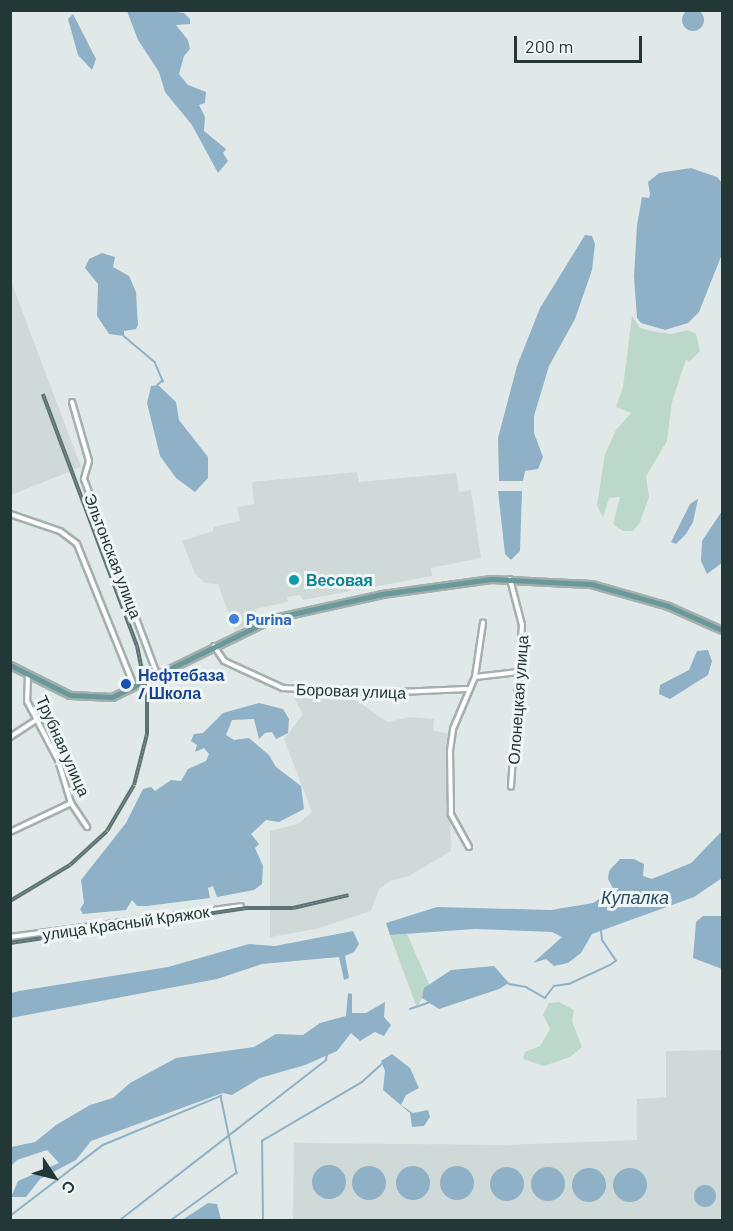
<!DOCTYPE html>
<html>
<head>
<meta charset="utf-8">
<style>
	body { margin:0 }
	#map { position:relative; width:733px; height:1231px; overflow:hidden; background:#e0e9e7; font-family:Barlow,sans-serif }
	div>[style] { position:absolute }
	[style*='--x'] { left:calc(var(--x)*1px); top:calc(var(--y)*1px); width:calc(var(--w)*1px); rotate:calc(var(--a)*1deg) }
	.built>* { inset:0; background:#cfd9d7 }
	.green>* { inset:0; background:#bcd8ca }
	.water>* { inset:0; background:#8fb1c8 }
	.round { border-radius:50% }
	.stream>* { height:1.5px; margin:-0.75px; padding:0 0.75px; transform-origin:0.75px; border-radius:0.75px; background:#8fb1c8 }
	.roads { filter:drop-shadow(2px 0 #a4b0af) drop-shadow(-2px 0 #a4b0af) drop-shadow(0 2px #a4b0af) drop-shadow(0 -2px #a4b0af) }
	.minor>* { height:4px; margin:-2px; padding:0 2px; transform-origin:2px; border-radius:2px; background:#fff }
	.major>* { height:5px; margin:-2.5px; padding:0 2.5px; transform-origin:2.5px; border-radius:2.5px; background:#6a9999 }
	.rail>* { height:4px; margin-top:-2px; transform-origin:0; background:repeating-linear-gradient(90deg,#f0f6f5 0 4.5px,#5d7373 0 9px); box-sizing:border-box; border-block:2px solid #5d7373 }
	.dots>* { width:16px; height:16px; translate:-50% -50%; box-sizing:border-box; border:3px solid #f0f6f5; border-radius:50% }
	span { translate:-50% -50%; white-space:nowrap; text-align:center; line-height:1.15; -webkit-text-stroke:6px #f0f6f5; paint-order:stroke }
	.street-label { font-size:16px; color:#233737 }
	.culture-label { font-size:16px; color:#0d838f; font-weight:700 }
	.left { translate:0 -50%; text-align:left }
	.shop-label { font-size:16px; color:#366cbe; font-weight:700 }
	.transit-label { font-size:16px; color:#164399; font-weight:700 }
	.water-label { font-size:18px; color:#254e6b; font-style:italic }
	.frame { position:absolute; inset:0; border:12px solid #233737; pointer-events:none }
	.north { position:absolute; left:24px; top:1147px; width:60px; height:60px; -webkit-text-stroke:4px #f0f6f5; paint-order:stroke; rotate:125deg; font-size:16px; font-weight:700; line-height:24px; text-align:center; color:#233737 }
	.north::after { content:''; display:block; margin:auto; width:21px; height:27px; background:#233737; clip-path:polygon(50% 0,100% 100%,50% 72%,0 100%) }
	.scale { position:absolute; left:514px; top:36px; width:128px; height:27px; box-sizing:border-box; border:3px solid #233737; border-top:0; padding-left:8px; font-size:18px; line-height:21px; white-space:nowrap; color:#233737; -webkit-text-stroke:4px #f0f6f5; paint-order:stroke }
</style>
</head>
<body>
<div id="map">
	<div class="built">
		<i style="clip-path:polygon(11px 281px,81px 467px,11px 495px,10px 495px)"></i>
		<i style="clip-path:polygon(357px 472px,359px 482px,456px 473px,459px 492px,471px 490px,481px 558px,431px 568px,432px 576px,357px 590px,356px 586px,350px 587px,351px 591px,303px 600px,300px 595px,287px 597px,288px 602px,255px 609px,258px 618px,235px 631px,218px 584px,205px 583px,195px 574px,182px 541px,213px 531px,213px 527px,240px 521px,237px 507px,254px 504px,252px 482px)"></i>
		<i style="clip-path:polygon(294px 698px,356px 700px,387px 722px,410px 717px,434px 719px,433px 731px,448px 733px,451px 851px,409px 876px,390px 881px,379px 889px,371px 911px,316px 929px,270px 937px,270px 831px,298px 824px,312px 812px,284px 739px,303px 714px)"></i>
		<i style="clip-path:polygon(722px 1050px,722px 1220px,293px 1220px,294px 1143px,507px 1145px,637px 1140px,637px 1099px,666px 1097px,666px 1051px)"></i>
	</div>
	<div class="green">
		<i style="clip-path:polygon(632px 316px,640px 328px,651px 331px,671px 334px,688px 330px,696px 334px,700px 351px,689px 362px,686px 359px,672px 402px,667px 441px,646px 476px,649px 497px,640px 522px,633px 531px,623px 531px,613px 524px,620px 497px,609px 498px,603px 518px,597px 505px,605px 454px,616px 430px,631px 413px,616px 407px,623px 387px)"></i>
		<i style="clip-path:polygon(407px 934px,429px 984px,417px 1008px,390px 935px)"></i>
		<i style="clip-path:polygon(559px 1002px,574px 1010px,572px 1021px,582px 1047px,570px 1057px,544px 1066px,523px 1059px,525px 1052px,540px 1046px,550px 1029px,543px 1015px,549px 1003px)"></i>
	</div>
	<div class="water">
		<i class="round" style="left:682px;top:9px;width:22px;height:22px"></i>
		<i style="clip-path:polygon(127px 11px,167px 11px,184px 13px,190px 19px,190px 24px,176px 25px,188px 40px,190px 49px,184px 56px,179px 74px,188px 85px,206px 92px,205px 103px,199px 105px,205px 117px,204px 131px,226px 149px,223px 153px,228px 161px,218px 173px,192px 125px,165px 92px,159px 72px,138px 40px)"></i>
		<i style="clip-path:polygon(73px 14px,96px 59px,92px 70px,78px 55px,68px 19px)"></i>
		<i style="clip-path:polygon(691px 168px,717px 177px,722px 183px,722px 254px,699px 312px,688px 323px,665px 330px,641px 323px,637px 318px,634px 277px,637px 225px,642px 197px,649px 198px,650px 194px,648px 182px,659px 173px)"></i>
		<i style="clip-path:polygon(585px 235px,592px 236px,595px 244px,592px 270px,575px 319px,549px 366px,534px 416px,534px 433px,543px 457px,538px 469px,525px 471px,523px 481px,499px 481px,498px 438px,517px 366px,540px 308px)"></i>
		<i style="clip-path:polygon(102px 253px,115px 257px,113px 267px,129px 276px,136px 292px,138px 325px,136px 329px,124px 331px,124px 336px,109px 334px,97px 316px,98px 284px,85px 268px,89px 259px)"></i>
		<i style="clip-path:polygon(158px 385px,176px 402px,179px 420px,208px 457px,208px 478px,195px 492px,176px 478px,160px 456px,147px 403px,151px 386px)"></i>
		<i style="clip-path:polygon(498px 491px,522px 491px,520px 551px,511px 560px,505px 554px)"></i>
		<i style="clip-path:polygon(698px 499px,693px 522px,686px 534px,676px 544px,671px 542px,690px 504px)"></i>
		<i style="clip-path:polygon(722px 511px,722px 563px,707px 574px,701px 561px,702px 541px)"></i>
		<i style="clip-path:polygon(708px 650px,712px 661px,708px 675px,670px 699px,659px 694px,660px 685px,689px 670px,697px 651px)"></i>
		<i style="clip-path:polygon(259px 703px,283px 709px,289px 719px,288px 733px,276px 739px,272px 732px,265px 733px,259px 739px,254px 719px,232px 720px,226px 735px,234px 740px,249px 738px,269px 755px,276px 767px,301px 786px,304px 809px,279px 822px,266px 820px,251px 834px,259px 844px,255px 848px,263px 866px,262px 884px,254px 890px,217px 897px,213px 886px,208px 888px,210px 898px,147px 906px,137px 906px,132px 900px,126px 910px,83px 914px,80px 909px,84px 903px,81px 880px,126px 823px,143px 789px,151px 787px,155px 791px,171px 780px,181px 781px,188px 769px,206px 761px,209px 754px,204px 748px,195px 752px,197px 745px,191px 741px,194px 734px,203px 733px,223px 713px)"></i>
		<i style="clip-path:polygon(722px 831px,722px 878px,694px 897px,592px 934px,581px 953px,568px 963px,554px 966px,546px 959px,533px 963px,562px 937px,552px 932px,475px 929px,390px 935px,386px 923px,437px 907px,551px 910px,593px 903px,614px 890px,608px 879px,609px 871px,620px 859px,634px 859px,644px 864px,643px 876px,652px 879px,691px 863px)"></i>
		<i style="clip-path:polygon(703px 916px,722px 916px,722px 969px,693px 958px,696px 922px)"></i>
		<i style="clip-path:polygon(353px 931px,359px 944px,354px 952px,345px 956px,349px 978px,344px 980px,339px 957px,262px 964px,217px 979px,11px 1018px,11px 993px,19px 991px,168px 967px,249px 944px,275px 946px)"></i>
		<i style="clip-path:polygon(494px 966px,509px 983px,499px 989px,439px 1009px,422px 998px,424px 988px,451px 970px)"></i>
		<i style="clip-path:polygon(348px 993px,352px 994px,352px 1013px,366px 1013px,385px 1002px,384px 1017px,391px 1025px,384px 1036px,375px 1032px,360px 1041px,351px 1033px,337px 1051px,305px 1065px,260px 1078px,232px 1095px,223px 1093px,91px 1141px,76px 1160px,40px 1179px,26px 1197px,11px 1197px,18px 1181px,59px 1163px,47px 1150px,17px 1160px,11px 1166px,11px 1147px,35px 1142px,56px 1125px,90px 1105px,113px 1098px,130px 1083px,176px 1058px,254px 1047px,276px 1034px,303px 1035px,320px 1023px,346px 1016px)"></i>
		<i style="clip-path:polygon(392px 1054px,410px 1068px,419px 1088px,406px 1095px,401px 1105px,413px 1113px,428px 1110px,430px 1117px,424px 1126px,412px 1127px,410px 1113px,383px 1090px,385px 1071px,381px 1061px)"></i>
		<i class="round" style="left:312px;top:1165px;width:34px;height:34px"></i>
		<i class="round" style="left:352px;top:1166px;width:34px;height:34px"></i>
		<i class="round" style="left:396px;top:1166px;width:34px;height:34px"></i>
		<i class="round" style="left:440px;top:1166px;width:34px;height:34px"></i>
		<i class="round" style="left:531px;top:1167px;width:34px;height:34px"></i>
		<i class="round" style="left:490px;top:1167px;width:34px;height:34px"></i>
		<i class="round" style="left:613px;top:1168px;width:34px;height:34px"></i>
		<i class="round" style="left:572px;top:1168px;width:34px;height:34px"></i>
		<i class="round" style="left:694px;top:1185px;width:22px;height:22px"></i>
		<i style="clip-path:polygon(208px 1203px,217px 1204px,221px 1220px,182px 1220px)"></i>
	</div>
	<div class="stream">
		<i style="--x:124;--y:336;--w:40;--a:40"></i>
		<i style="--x:155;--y:362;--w:21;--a:67"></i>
		<i style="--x:163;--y:381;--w:6;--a:141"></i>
		<i style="--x:509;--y:984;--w:17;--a:10"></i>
		<i style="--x:526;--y:987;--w:22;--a:30"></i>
		<i style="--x:545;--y:998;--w:15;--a:-53"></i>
		<i style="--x:554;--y:986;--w:15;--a:-8"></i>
		<i style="--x:569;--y:984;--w:45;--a:-24.9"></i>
		<i style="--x:610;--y:965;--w:7;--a:-34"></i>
		<i style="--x:616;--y:961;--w:25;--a:-124"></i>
		<i style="--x:602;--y:940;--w:9;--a:-96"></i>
		<i style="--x:410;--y:1009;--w:21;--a:-19"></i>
		<i style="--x:10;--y:1216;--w:117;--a:-37.4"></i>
		<i style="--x:103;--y:1145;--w:128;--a:-22.6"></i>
		<i style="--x:221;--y:1096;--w:79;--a:78.3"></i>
		<i style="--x:237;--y:1173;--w:80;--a:144.1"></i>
		<i style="--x:120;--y:1220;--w:261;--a:-37.8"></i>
		<i style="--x:326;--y:1060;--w:5;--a:-79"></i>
		<i style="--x:263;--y:1220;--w:79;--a:-90.7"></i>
		<i style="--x:262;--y:1141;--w:116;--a:-30.5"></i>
		<i style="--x:362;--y:1082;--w:27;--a:-42"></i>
	</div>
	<div class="roads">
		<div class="minor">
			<i style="--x:72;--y:402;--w:61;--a:73.9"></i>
			<i style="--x:89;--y:461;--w:19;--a:106"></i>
			<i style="--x:84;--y:479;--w:208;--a:69.5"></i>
			<i style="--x:10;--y:514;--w:53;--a:18.8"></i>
			<i style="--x:60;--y:531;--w:21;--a:37"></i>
			<i style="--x:77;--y:544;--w:153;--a:68.1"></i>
			<i style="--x:510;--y:579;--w:48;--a:75.4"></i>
			<i style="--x:522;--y:625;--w:162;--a:93.9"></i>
			<i style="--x:214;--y:646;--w:18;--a:56"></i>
			<i style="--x:224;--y:661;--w:65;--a:24.6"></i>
			<i style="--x:283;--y:688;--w:93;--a:3.1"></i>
			<i style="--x:376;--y:693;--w:91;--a:-2.5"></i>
			<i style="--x:28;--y:675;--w:26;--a:92"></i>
			<i style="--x:27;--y:701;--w:67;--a:62.3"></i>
			<i style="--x:58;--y:760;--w:45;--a:73.2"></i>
			<i style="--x:71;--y:803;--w:29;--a:56"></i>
			<i style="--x:475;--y:677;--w:44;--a:-6.5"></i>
			<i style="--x:10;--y:737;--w:31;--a:-33"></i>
			<i style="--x:10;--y:832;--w:68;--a:-25.4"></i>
			<i style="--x:469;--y:847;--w:38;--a:-119"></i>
			<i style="--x:451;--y:814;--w:63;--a:-90.9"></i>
			<i style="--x:450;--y:751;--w:22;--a:-82"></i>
			<i style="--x:453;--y:729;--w:56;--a:-67.1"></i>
			<i style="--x:475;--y:677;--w:55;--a:-81.6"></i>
			<i style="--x:10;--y:937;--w:233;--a:-7.6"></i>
		</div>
		<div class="major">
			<i style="--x:10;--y:665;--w:67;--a:26.6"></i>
			<i style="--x:70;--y:695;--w:42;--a:2.7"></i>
			<i style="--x:112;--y:697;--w:180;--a:-26"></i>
			<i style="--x:274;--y:618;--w:111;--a:-12.5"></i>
			<i style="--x:382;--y:594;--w:110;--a:-7.8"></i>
			<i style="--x:491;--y:579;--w:100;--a:2.9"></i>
			<i style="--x:591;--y:584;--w:80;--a:15.9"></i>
			<i style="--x:668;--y:606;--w:59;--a:24"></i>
		</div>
	</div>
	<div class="rail">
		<i style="--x:10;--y:901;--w:70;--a:-31"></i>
		<i style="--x:70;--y:865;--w:50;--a:-42.6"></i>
		<i style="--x:107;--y:831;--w:53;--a:-59.6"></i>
		<i style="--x:134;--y:785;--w:53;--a:-75.7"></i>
		<i style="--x:147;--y:734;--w:39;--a:-90"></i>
		<i style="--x:147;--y:695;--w:50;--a:-101.5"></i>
		<i style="--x:137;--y:646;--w:269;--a:-110.5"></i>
		<i style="--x:10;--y:943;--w:241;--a:-8.4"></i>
		<i style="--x:248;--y:908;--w:45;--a:0"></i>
		<i style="--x:293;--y:908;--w:57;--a:-13.1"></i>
	</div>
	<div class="dots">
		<i style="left:294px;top:580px;background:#0f9aa8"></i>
		<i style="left:234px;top:619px;background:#3f7fe0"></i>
		<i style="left:126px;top:684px;background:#1a4fb4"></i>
	</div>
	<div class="street-label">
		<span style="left:113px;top:556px;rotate:69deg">Эльтонская улица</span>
		<span style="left:351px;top:691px;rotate:2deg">Боровая улица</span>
		<span style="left:518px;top:700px;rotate:-86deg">Олонецкая улица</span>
		<span style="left:63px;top:746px;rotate:66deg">Трубная улица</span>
		<span style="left:126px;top:923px;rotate:-8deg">улица Красный Кряжок</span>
	</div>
	<div class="culture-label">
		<span class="left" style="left:306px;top:580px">Весовая</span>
	</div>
	<div class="shop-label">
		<span class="left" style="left:246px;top:619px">Purina</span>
	</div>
	<div class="transit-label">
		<span class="left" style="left:138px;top:684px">Нефтебаза<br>/ Школа</span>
	</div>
	<div class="water-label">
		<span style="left:635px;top:897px">Купалка</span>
	</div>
	<div class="frame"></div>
	<div class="north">С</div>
	<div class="scale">200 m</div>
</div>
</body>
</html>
